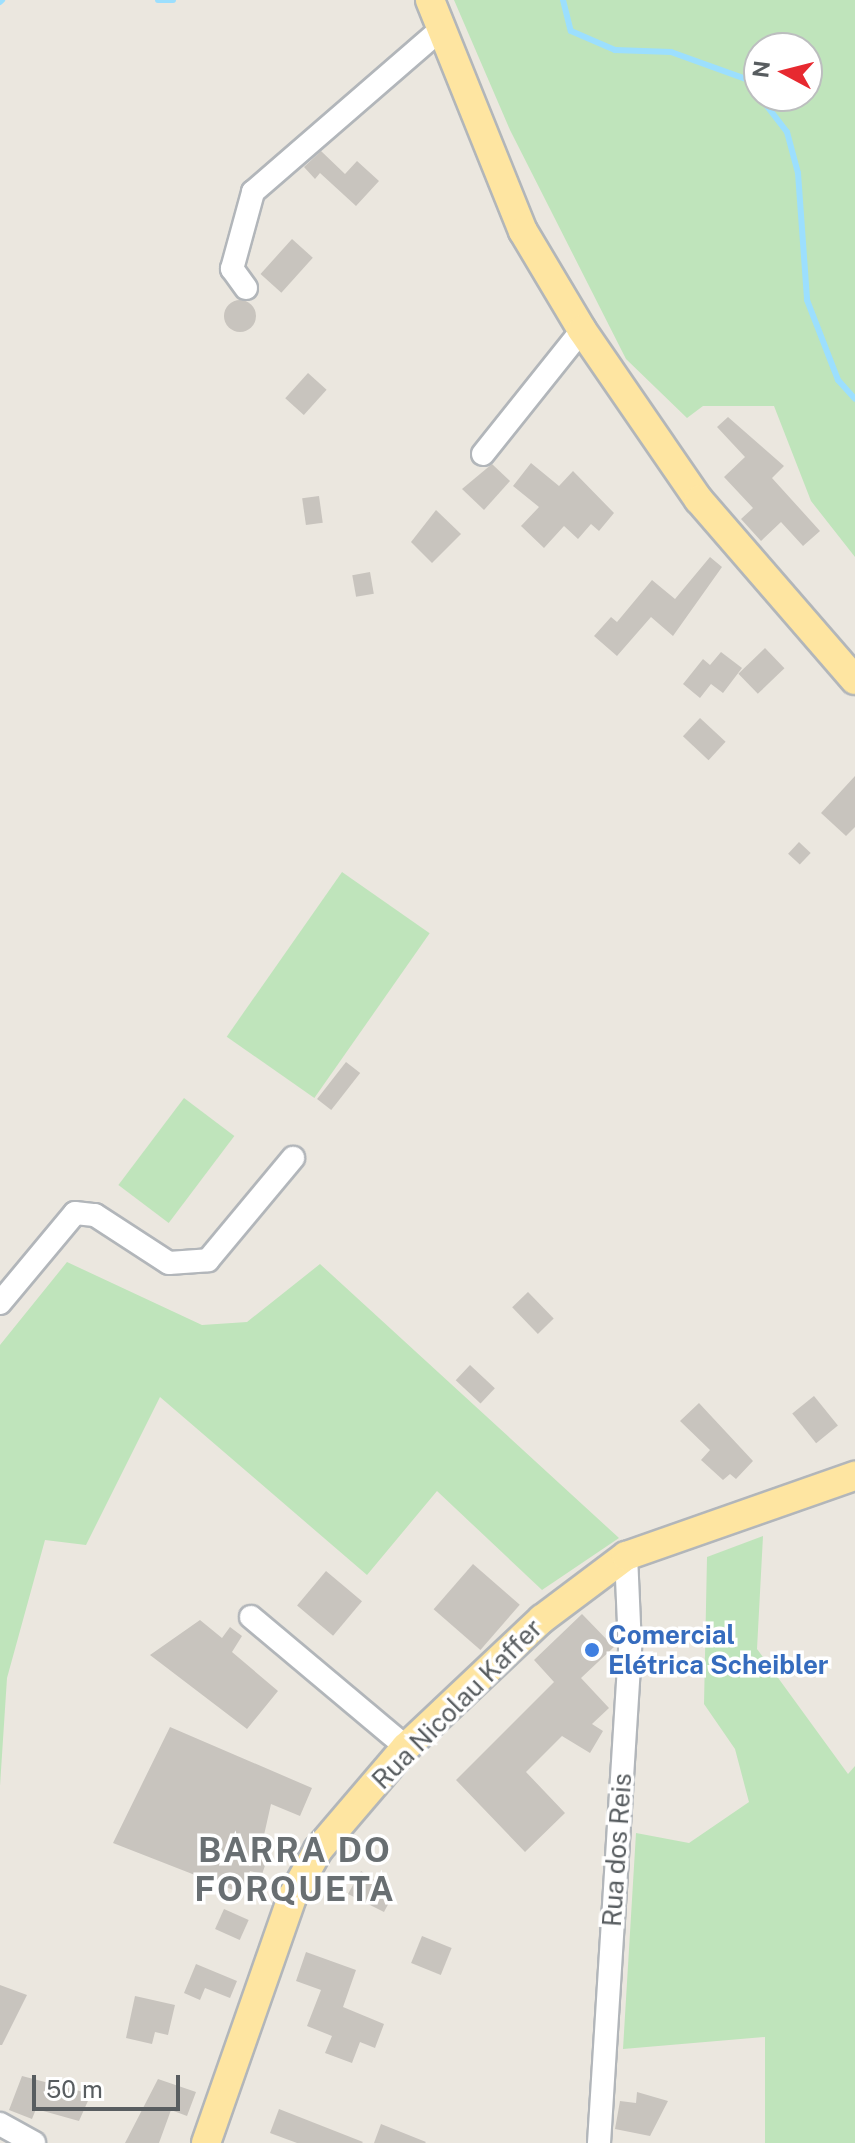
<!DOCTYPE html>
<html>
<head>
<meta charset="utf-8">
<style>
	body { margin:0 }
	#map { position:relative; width:855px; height:2143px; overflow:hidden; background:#ebe7df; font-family:"Public Sans",sans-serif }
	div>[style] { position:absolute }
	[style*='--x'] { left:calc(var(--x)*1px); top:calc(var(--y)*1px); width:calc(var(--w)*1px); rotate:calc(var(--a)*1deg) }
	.green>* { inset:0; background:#bfe4bb; transform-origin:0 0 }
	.stream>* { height:6px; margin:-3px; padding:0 3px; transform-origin:3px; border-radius:3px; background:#9cdffe }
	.building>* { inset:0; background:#c8c4be; transform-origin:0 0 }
	.round { border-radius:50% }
	.roads { filter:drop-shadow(2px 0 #b2b6ba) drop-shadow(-2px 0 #b2b6ba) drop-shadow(0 2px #b2b6ba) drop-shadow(0 -2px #b2b6ba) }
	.minor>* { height:22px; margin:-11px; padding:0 11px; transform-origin:11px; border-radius:11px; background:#fff }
	.major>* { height:28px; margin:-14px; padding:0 14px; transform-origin:14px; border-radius:14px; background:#fee5a1 }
	.dots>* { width:22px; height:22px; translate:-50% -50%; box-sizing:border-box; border:4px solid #fff; border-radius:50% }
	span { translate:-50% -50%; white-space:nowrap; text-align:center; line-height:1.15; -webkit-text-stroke:7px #fff; paint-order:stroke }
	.shop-label { font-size:26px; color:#366cbe; font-weight:700 }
	.left { translate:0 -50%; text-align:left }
	.street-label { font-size:26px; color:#585d60 }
	.district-label { font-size:34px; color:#696f72; font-weight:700; letter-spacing:2px }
	.north { position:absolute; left:743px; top:32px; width:80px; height:80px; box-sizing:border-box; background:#fff; border:2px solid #bcbebf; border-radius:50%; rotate:277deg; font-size:22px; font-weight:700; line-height:32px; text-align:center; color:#585d60 }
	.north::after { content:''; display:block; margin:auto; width:28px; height:36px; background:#e72930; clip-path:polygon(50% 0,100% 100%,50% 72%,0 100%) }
	.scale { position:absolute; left:32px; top:2075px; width:148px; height:36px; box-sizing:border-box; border:4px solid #585d60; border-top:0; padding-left:10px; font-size:24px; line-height:28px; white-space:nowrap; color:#585d60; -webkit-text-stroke:6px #fff; paint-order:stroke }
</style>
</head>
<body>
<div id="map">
	<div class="green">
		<i style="clip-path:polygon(evenodd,454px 0,855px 0,855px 557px,811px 501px,774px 406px,703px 406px,687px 418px,626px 359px,510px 130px,454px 0,759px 48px,807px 48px,807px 96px,759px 96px,759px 48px)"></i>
		<i style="left:342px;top:872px;width:107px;height:201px;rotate:35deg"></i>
		<i style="left:184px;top:1098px;width:63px;height:109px;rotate:37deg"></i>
		<i style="clip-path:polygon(67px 1262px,202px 1325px,247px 1322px,320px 1264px,619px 1538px,542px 1590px,437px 1491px,367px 1575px,160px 1397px,86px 1545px,45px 1540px,7px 1678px,0 1786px,0 1345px)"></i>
		<i style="clip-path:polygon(763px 1536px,757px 1649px,848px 1774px,855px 1766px,855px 2143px,765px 2143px,765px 2037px,623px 2049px,636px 1833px,689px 1843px,749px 1802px,735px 1749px,704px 1704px,707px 1557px)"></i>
	</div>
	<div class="stream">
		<i style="--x:158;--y:0;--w:15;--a:0"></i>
		<i style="--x:563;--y:0;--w:32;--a:76"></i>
		<i style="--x:571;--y:31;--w:48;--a:23.4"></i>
		<i style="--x:615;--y:50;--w:56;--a:2"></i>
		<i style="--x:671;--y:52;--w:80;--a:19.8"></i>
		<i style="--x:746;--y:79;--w:67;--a:52.3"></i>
		<i style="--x:787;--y:132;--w:42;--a:75"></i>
		<i style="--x:798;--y:173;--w:127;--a:85.9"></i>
		<i style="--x:807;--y:300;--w:86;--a:68.8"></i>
		<i style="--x:838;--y:380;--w:25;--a:48"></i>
		<i style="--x:0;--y:2;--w:3;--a:-45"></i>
	</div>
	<div class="building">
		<i style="clip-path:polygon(321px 151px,345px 174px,357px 161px,379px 181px,356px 206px,320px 173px,315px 179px,304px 167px)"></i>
		<i style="left:292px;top:239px;width:28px;height:47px;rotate:42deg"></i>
		<i class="round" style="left:224px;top:300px;width:32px;height:32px"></i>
		<i style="left:308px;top:373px;width:25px;height:34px;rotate:42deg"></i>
		<i style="clip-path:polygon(728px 417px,784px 466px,772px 478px,820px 531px,803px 546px,781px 522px,761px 541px,741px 519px,753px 508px,724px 477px,745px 457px,717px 427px)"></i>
		<i style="clip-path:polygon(531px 463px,559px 486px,573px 471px,614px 513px,599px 531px,591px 524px,578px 539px,564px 526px,544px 548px,521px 526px,539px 507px,513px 486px)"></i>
		<i style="clip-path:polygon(492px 464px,510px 481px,484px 510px,462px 489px)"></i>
		<i style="left:319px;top:496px;width:27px;height:17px;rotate:82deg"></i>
		<i style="clip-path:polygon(436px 510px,461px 534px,432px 563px,411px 542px)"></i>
		<i style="clip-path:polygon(710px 557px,722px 567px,673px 636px,651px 617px,617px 656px,594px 636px,611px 617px,617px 622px,652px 580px,675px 599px)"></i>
		<i style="left:370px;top:572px;width:22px;height:18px;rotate:80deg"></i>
		<i style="left:765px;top:648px;width:28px;height:37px;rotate:46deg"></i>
		<i style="clip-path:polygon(721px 652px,742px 668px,723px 693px,711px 684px,700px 698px,683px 684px,703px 659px,710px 665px)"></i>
		<i style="left:700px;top:718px;width:35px;height:25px;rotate:43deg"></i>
		<i style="clip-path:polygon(855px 776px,855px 827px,846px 836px,821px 813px)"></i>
		<i style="left:799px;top:842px;width:16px;height:16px;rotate:43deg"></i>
		<i style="left:346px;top:1062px;width:18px;height:47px;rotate:38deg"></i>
		<i style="left:528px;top:1292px;width:37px;height:22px;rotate:46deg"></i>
		<i style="left:470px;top:1365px;width:34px;height:21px;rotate:43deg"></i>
		<i style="left:814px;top:1396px;width:38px;height:28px;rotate:51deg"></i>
		<i style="clip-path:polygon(699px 1403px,753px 1461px,736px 1479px,730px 1474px,723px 1480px,701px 1460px,710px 1450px,680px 1421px)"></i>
		<i style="left:473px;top:1564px;width:62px;height:60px;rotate:41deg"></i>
		<i style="left:326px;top:1571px;width:47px;height:45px;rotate:40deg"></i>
		<i style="clip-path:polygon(582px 1614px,614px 1647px,581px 1678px,609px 1708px,592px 1724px,603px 1731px,590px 1753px,562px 1736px,526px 1772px,565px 1813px,525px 1852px,456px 1780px,554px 1682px,534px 1660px)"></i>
		<i style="clip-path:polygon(200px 1620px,222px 1638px,230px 1627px,242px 1636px,232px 1652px,278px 1691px,247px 1729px,150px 1655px)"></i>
		<i style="clip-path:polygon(170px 1727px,312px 1788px,300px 1816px,271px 1804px,262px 1844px,271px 1849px,262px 1874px,250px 1871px,241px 1893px,113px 1843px)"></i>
		<i style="clip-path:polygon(361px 1871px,394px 1893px,384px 1912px,348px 1894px)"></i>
		<i style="left:224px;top:1909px;width:27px;height:22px;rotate:24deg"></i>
		<i style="left:422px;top:1936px;width:32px;height:29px;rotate:22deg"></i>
		<i style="clip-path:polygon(306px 1952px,356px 1970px,343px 2007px,384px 2024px,375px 2048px,360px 2042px,352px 2063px,325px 2053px,332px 2036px,307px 2026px,321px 1990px,296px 1981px)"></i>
		<i style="clip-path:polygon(196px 1964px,237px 1981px,230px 1998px,205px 1988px,200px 2000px,184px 1993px)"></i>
		<i style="clip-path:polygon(0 1985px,27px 1995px,2px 2045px,0 2045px)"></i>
		<i style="clip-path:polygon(135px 1996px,175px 2005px,168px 2035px,155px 2032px,152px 2044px,126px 2038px)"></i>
		<i style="clip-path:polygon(22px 2076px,91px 2094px,79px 2121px,36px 2109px,32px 2119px,9px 2110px)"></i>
		<i style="clip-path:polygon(158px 2079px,196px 2092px,187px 2116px,171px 2110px,159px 2143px,125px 2143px)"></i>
		<i style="clip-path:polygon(637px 2092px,668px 2101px,650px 2136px,615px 2129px,620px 2101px,636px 2103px)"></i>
		<i style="clip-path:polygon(279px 2109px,363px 2142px,362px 2143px,297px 2143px,270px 2133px)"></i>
		<i style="clip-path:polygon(381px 2124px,426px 2142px,425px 2143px,374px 2143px)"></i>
	</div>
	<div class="roads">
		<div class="minor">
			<i style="--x:246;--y:288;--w:24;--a:-126"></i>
			<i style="--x:232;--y:269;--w:80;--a:-74.7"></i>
			<i style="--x:253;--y:192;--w:249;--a:-40.9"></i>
			<i style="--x:483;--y:454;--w:159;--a:-51.4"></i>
			<i style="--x:0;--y:1303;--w:117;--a:-50.2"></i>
			<i style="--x:75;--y:1213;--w:20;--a:6"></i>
			<i style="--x:95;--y:1215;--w:88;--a:33"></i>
			<i style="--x:169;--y:1263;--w:39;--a:-4"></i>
			<i style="--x:208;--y:1260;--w:133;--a:-50.2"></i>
			<i style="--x:251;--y:1617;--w:202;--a:40"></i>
			<i style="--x:0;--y:2124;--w:39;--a:29"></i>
			<i style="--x:599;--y:2143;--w:497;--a:-86.4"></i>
			<i style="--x:630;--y:1647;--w:91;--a:-92.5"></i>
		</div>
		<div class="major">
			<i style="--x:430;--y:0;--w:249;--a:68.1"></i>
			<i style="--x:523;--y:231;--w:115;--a:59.2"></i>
			<i style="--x:582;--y:330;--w:206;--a:55.5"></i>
			<i style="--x:699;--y:500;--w:238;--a:49.1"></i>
			<i style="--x:206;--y:2143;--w:261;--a:-70.7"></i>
			<i style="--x:292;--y:1897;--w:54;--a:-61"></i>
			<i style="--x:318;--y:1850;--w:135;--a:-49.5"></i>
			<i style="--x:406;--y:1747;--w:187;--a:-43.3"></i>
			<i style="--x:542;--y:1619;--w:105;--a:-36.9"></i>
			<i style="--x:626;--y:1556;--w:243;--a:-19.3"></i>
		</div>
	</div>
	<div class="dots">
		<i style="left:592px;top:1650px;background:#3f7fe0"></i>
	</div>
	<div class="shop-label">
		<span class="left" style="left:608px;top:1650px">Comercial<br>Elétrica Scheibler</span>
	</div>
	<div class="street-label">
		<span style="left:457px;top:1704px;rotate:-45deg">Rua Nicolau Kaffer</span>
		<span style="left:617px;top:1850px;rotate:-86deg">Rua dos Reis</span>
	</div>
	<div class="district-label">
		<span style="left:295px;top:1870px">BARRA DO<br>FORQUETA</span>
	</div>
	<div class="north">N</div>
	<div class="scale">50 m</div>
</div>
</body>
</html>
